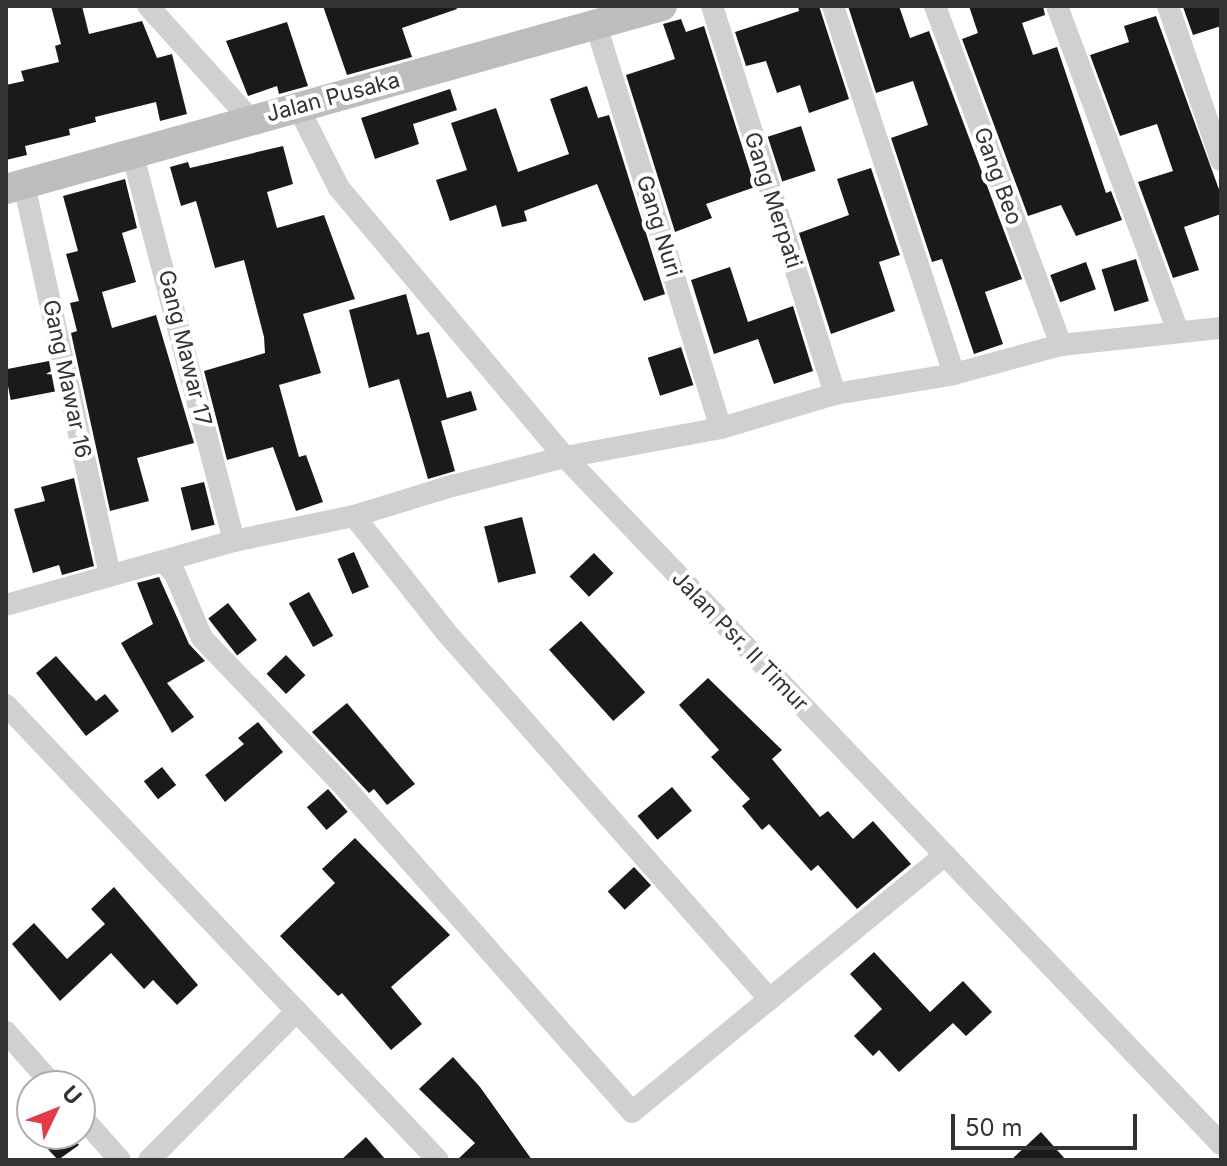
<!DOCTYPE html>
<html>
<head>
<meta charset="utf-8">
<style>
	body { margin:0 }
	#map { position:relative; width:1227px; height:1166px; overflow:hidden; background:#fff; font-family:Inter,sans-serif }
	div>[style] { position:absolute }
	[style*='--x'] { left:calc(var(--x)*1px); top:calc(var(--y)*1px); width:calc(var(--w)*1px); rotate:calc(var(--a)*1deg) }
	.building>* { inset:0; background:#1a1a1a; transform-origin:0 0 }
	.street>* { height:22px; margin:-11px; padding:0 11px; transform-origin:11px; border-radius:11px; background:#d0d0d0 }
	.secondary>* { height:30px; margin:-15px; padding:0 15px; transform-origin:15px; border-radius:15px; background:#bdbdbd }
	span { translate:-50% -50%; white-space:nowrap; text-align:center; line-height:1.15; -webkit-text-stroke:8px #fff; paint-order:stroke }
	.street-label { font-size:22px; color:#333 }
	.frame { position:absolute; inset:0; border:8px solid #333; pointer-events:none }
	.north { position:absolute; left:16px; top:1070px; width:80px; height:80px; box-sizing:border-box; background:#fff; border:2px solid #adadad; border-radius:50%; rotate:47deg; font-size:22px; font-weight:700; line-height:32px; text-align:center; color:#333 }
	.north::after { content:''; display:block; margin:auto; width:28px; height:36px; background:#e63946; clip-path:polygon(50% 0,100% 100%,50% 72%,0 100%) }
	.scale { position:absolute; left:951px; top:1114px; width:186px; height:36px; box-sizing:border-box; border:4px solid #333; border-top:0; padding-left:10px; font-size:24px; line-height:28px; white-space:nowrap; color:#333; -webkit-text-stroke:6px #fff; paint-order:stroke }
</style>
</head>
<body>
<div id="map">
	<div class="building">
		<i style="clip-path:polygon(51px 6px,82px 6px,89px 34px,142px 21px,157px 58px,172px 54px,187px 114px,160px 121px,156px 102px,95px 117px,96px 122px,69px 129px,70px 135px,25px 146px,27px 155px,6px 160px,6px 85px,24px 81px,21px 71px,59px 62px,55px 46px,61px 44px)"></i>
		<i style="clip-path:polygon(323px 6px,456px 6px,457px 9px,402px 28px,412px 57px,347px 75px)"></i>
		<i style="clip-path:polygon(798px 6px,819px 6px,849px 99px,809px 113px,800px 85px,777px 93px,766px 61px,746px 66px,735px 32px,799px 11px)"></i>
		<i style="clip-path:polygon(848px 6px,899px 6px,910px 38px,929px 31px,1022px 279px,985px 292px,1003px 344px,974px 354px,942px 259px,932px 262px,891px 138px,928px 125px,913px 81px,876px 93px)"></i>
		<i style="clip-path:polygon(969px 6px,1043px 6px,1045px 15px,1022px 23px,1033px 55px,1057px 47px,1106px 193px,1111px 191px,1122px 220px,1076px 236px,1061px 205px,1028px 216px,962px 39px,978px 33px)"></i>
		<i style="clip-path:polygon(1221px 6px,1221px 26px,1193px 35px,1183px 7px)"></i>
		<i style="clip-path:polygon(1156px 16px,1221px 195px,1221px 214px,1184px 227px,1199px 270px,1173px 278px,1138px 182px,1173px 171px,1157px 124px,1120px 136px,1090px 55px,1129px 42px,1124px 26px)"></i>
		<i style="clip-path:polygon(681px 19px,686px 32px,704px 26px,755px 187px,706px 204px,712px 218px,675px 232px,626px 75px,675px 59px,663px 24px)"></i>
		<i style="clip-path:polygon(287px 22px,308px 86px,279px 94px,277px 86px,248px 96px,226px 41px)"></i>
		<i style="clip-path:polygon(587px 86px,598px 118px,609px 115px,665px 294px,644px 301px,597px 184px,524px 211px,527px 221px,502px 227px,496px 205px,450px 221px,436px 180px,467px 170px,451px 123px,496px 108px,518px 172px,569px 154px,550px 99px)"></i>
		<i style="clip-path:polygon(450px 89px,457px 110px,413px 124px,419px 144px,375px 159px,361px 118px)"></i>
		<i style="left:801px;top:126px;width:47px;height:35px;rotate:72deg"></i>
		<i style="clip-path:polygon(283px 146px,293px 184px,267px 192px,277px 228px,324px 215px,355px 299px,303px 314px,321px 373px,279px 385px,299px 457px,306px 455px,323px 502px,296px 511px,273px 447px,227px 460px,204px 371px,265px 353px,264px 337px,244px 260px,215px 268px,196px 201px,181px 206px,170px 167px,188px 162px,190px 168px)"></i>
		<i style="clip-path:polygon(871px 168px,900px 255px,879px 262px,895px 311px,831px 334px,799px 233px,849px 215px,837px 179px)"></i>
		<i style="clip-path:polygon(125px 179px,137px 228px,122px 233px,136px 282px,102px 292px,112px 328px,156px 315px,194px 443px,137px 458px,149px 501px,110px 511px,71px 333px,77px 331px,70px 303px,79px 301px,66px 254px,78px 251px,63px 196px)"></i>
		<i style="left:1136px;top:259px;width:44px;height:36px;rotate:73deg"></i>
		<i style="left:1086px;top:262px;width:29px;height:38px;rotate:70deg"></i>
		<i style="clip-path:polygon(730px 267px,748px 322px,793px 306px,813px 371px,774px 384px,758px 339px,714px 354px,691px 280px)"></i>
		<i style="clip-path:polygon(406px 294px,417px 335px,429px 332px,447px 398px,471px 391px,477px 410px,441px 421px,455px 471px,428px 479px,399px 379px,369px 388px,349px 310px)"></i>
		<i style="left:681px;top:347px;width:40px;height:35px;rotate:72deg"></i>
		<i style="left:49px;top:361px;width:31px;height:45px;rotate:79deg"></i>
		<i style="clip-path:polygon(74px 478px,94px 566px,62px 575px,59px 565px,33px 573px,14px 509px,45px 501px,41px 487px)"></i>
		<i style="left:204px;top:482px;width:44px;height:24px;rotate:76deg"></i>
		<i style="left:522px;top:517px;width:58px;height:39px;rotate:76deg"></i>
		<i style="left:354px;top:552px;width:38px;height:18px;rotate:67deg"></i>
		<i style="left:594px;top:553px;width:28px;height:34px;rotate:46deg"></i>
		<i style="clip-path:polygon(159px 577px,189px 644px,205px 661px,167px 683px,194px 717px,172px 733px,121px 643px,153px 624px,137px 583px)"></i>
		<i style="left:309px;top:592px;width:50px;height:23px;rotate:61deg"></i>
		<i style="left:228px;top:603px;width:47px;height:25px;rotate:52deg"></i>
		<i style="left:581px;top:621px;width:96px;height:43px;rotate:48deg"></i>
		<i style="left:286px;top:655px;width:28px;height:27px;rotate:46deg"></i>
		<i style="clip-path:polygon(56px 656px,96px 701px,105px 694px,119px 711px,86px 736px,36px 673px)"></i>
		<i style="clip-path:polygon(708px 678px,782px 750px,772px 759px,820px 817px,828px 811px,853px 839px,873px 821px,911px 864px,857px 909px,818px 865px,811px 871px,769px 824px,762px 830px,742px 806px,750px 799px,711px 757px,719px 750px,679px 705px)"></i>
		<i style="clip-path:polygon(347px 703px,415px 784px,387px 805px,374px 789px,369px 793px,312px 732px)"></i>
		<i style="clip-path:polygon(258px 722px,283px 752px,225px 802px,205px 775px,244px 744px,238px 738px)"></i>
		<i style="left:162px;top:767px;width:23px;height:23px;rotate:52deg"></i>
		<i style="left:672px;top:787px;width:31px;height:45px;rotate:50deg"></i>
		<i style="left:328px;top:789px;width:30px;height:28px;rotate:49deg"></i>
		<i style="clip-path:polygon(355px 838px,450px 935px,391px 987px,422px 1024px,391px 1050px,342px 993px,338px 996px,280px 936px,335px 883px,322px 869px)"></i>
		<i style="left:634px;top:867px;width:25px;height:36px;rotate:47deg"></i>
		<i style="clip-path:polygon(114px 887px,198px 985px,177px 1005px,153px 980px,144px 989px,111px 953px,60px 1001px,12px 944px,34px 923px,67px 959px,105px 924px,91px 909px)"></i>
		<i style="clip-path:polygon(874px 952px,930px 1012px,963px 981px,992px 1012px,966px 1036px,953px 1023px,899px 1072px,879px 1050px,873px 1056px,854px 1036px,882px 1009px,850px 974px)"></i>
		<i style="clip-path:polygon(453px 1057px,480px 1087px,532px 1160px,457px 1160px,475px 1143px,419px 1089px)"></i>
		<i style="clip-path:polygon(1041px 1132px,1066px 1160px,1011px 1160px)"></i>
		<i style="clip-path:polygon(34px 1134px,69px 1134px,79px 1145px,58px 1160px)"></i>
		<i style="clip-path:polygon(366px 1137px,386px 1160px,341px 1160px)"></i>
	</div>
	<div class="street">
		<i style="--x:148;--y:6;--w:152;--a:47.9"></i>
		<i style="--x:712;--y:6;--w:407;--a:72.4"></i>
		<i style="--x:833;--y:6;--w:387;--a:71.8"></i>
		<i style="--x:935;--y:6;--w:362;--a:69.6"></i>
		<i style="--x:1057;--y:6;--w:347;--a:69.6"></i>
		<i style="--x:1168;--y:6;--w:163;--a:71"></i>
		<i style="--x:596;--y:25;--w:422;--a:72.8"></i>
		<i style="--x:298;--y:107;--w:91;--a:63.2"></i>
		<i style="--x:339;--y:188;--w:351;--a:50"></i>
		<i style="--x:565;--y:457;--w:950;--a:46.32"></i>
		<i style="--x:133;--y:156;--w:398;--a:75.3"></i>
		<i style="--x:24;--y:184;--w:400;--a:77.6"></i>
		<i style="--x:354;--y:516;--w:147;--a:51.6"></i>
		<i style="--x:445;--y:631;--w:491;--a:48.6"></i>
		<i style="--x:165;--y:563;--w:15;--a:48"></i>
		<i style="--x:175;--y:574;--w:69;--a:67.1"></i>
		<i style="--x:202;--y:638;--w:201;--a:46.2"></i>
		<i style="--x:341;--y:783;--w:439;--a:48.5"></i>
		<i style="--x:632;--y:1112;--w:405;--a:-39.4"></i>
		<i style="--x:6;--y:605;--w:237;--a:-15.7"></i>
		<i style="--x:234;--y:541;--w:123;--a:-11.8"></i>
		<i style="--x:354;--y:516;--w:98;--a:-17.1"></i>
		<i style="--x:448;--y:487;--w:121;--a:-14.4"></i>
		<i style="--x:565;--y:457;--w:159;--a:-10.5"></i>
		<i style="--x:721;--y:428;--w:119;--a:-16.6"></i>
		<i style="--x:835;--y:394;--w:121;--a:-9.5"></i>
		<i style="--x:954;--y:374;--w:111;--a:-15.2"></i>
		<i style="--x:1061;--y:345;--w:161;--a:-6.1"></i>
		<i style="--x:6;--y:705;--w:627;--a:46.49"></i>
		<i style="--x:6;--y:1032;--w:72;--a:48.4"></i>
		<i style="--x:80;--y:1115;--w:60;--a:48.4"></i>
		<i style="--x:149;--y:1160;--w:210;--a:-45.2"></i>
	</div>
	<div class="secondary">
		<i style="--x:6;--y:189;--w:681;--a:-15.59"></i>
	</div>
	<div class="street-label">
		<span style="left:333px;top:97px;rotate:-15deg">Jalan Pusaka</span>
		<span style="left:998px;top:176px;rotate:70deg">Gang Beo</span>
		<span style="left:773px;top:200px;rotate:72deg">Gang Merpati</span>
		<span style="left:659px;top:226px;rotate:73deg">Gang Nuri</span>
		<span style="left:185px;top:348px;rotate:76deg">Gang Mawar 17</span>
		<span style="left:67px;top:379px;rotate:78deg">Gang Mawar 16</span>
		<span style="left:740px;top:641px;rotate:46deg">Jalan Psr. II Timur</span>
	</div>
	<div class="frame"></div>
	<div class="north">U</div>
	<div class="scale">50 m</div>
</div>
</body>
</html>
